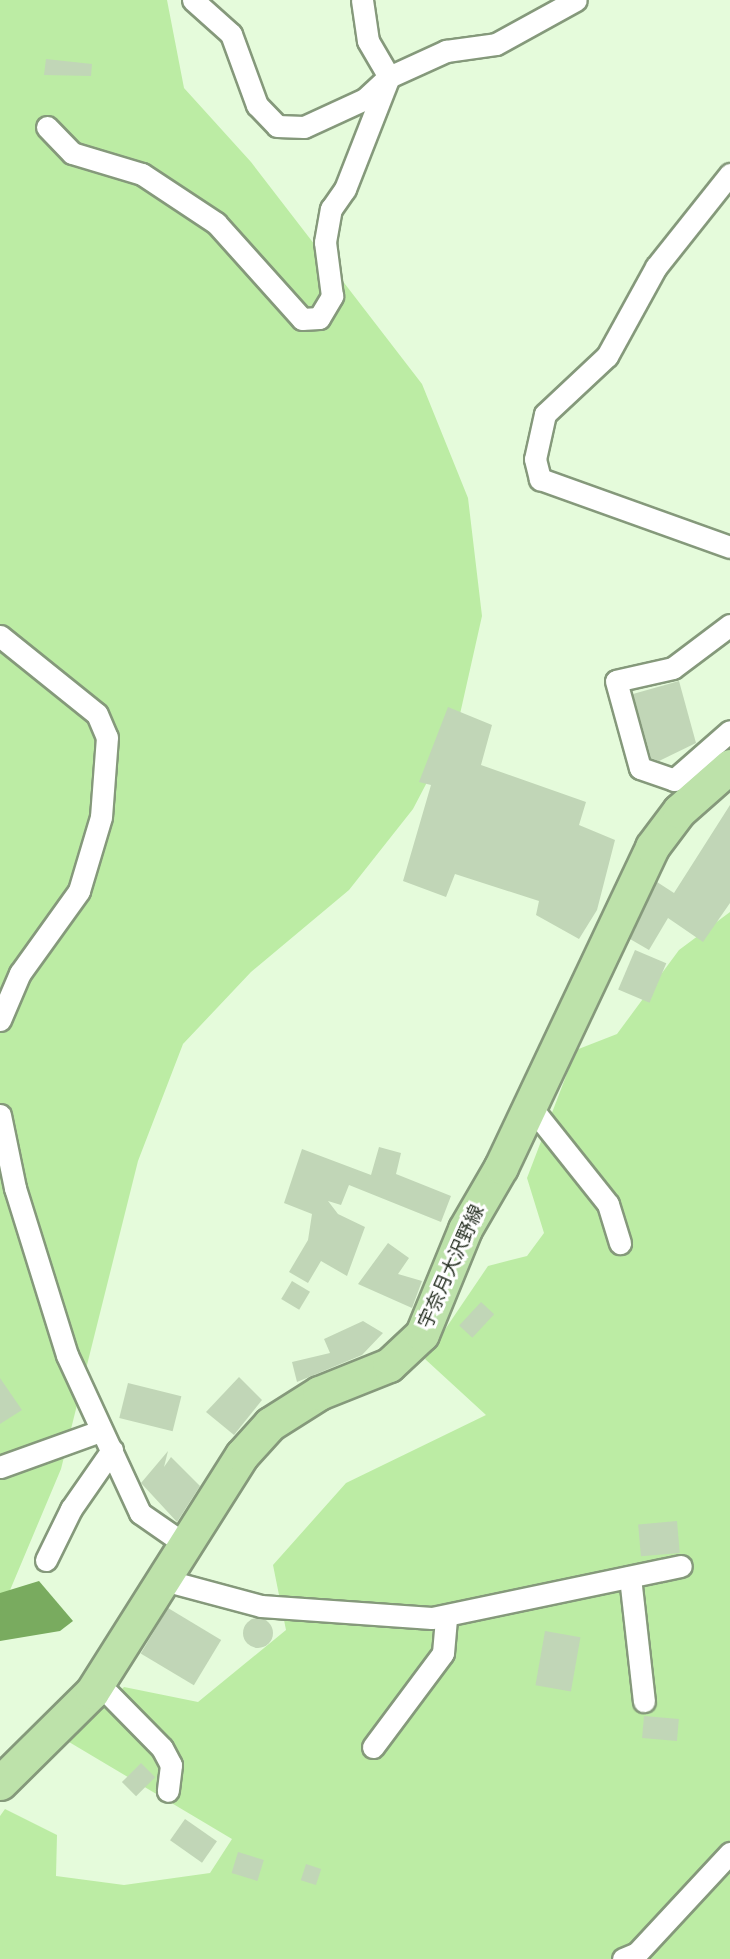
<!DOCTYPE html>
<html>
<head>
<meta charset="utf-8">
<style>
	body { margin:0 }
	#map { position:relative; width:730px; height:1959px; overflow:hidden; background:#e5fbdb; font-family:"Source Sans 3","Noto Sans JP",sans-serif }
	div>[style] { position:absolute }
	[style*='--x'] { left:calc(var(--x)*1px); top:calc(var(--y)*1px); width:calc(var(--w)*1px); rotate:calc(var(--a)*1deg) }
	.green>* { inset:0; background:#bceca4 }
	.water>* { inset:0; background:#79ab5f }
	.building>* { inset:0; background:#c1d6b7; transform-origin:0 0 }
	.round { border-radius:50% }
	.roads { filter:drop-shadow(2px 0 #85997b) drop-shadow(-2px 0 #85997b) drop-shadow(0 2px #85997b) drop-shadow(0 -2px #85997b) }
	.street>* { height:21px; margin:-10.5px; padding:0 10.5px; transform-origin:10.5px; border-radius:10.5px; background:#fff }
	.primary>* { height:33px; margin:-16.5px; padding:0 16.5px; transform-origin:16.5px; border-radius:16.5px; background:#bde2aa }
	span { translate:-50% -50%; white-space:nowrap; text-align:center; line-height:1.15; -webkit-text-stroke:6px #fff; paint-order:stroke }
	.street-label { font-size:19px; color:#2a3326 }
</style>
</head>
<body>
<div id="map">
	<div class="green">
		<i style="clip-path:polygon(0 0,167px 0,184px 88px,251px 162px,422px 384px,468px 498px,482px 616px,458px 723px,413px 809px,349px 890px,251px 972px,183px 1044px,138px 1161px,61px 1469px,0 1614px)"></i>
		<i style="clip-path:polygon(730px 912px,730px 1959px,0 1959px,0 1816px,5px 1809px,57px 1835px,56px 1876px,124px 1885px,210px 1873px,232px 1839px,69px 1742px,124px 1687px,198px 1702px,286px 1630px,273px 1565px,346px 1483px,486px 1415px,425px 1359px,488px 1266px,527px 1256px,544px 1233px,527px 1178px,576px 1050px,617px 1034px,679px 950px)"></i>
	</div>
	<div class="water">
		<i style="clip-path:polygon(39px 1581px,73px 1621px,60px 1631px,0 1641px,0 1593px)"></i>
	</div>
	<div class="building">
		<i style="clip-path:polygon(46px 59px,92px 64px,91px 76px,44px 75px)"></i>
		<i style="clip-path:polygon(679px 681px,696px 743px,659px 761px,651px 758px,633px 694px)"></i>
		<i style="clip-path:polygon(448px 707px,492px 725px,481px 765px,586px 802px,579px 825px,615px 840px,597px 910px,579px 939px,536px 915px,539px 901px,455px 874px,446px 897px,403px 881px,431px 785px,419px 782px)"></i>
		<i style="clip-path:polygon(730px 805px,730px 903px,703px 942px,668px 918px,649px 950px,630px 939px,657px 882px,674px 893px)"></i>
		<i style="left:635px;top:950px;width:34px;height:43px;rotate:23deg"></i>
		<i style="clip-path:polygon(379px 1147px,401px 1153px,396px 1174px,451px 1196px,441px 1222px,349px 1185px,341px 1205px,328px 1201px,338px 1214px,365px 1227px,347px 1276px,321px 1261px,308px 1283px,289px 1272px,308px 1240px,312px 1214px,284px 1203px,302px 1149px,371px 1175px)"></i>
		<i style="clip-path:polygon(388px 1243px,409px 1258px,398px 1274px,422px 1281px,412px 1308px,358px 1284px)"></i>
		<i style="left:292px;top:1281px;width:21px;height:21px;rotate:31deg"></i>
		<i style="left:481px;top:1302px;width:18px;height:32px;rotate:43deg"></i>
		<i style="clip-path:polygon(363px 1321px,383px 1333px,362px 1355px,297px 1382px,292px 1362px,330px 1353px,324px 1339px)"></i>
		<i style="clip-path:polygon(239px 1377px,262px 1400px,234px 1435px,206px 1412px)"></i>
		<i style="clip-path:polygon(0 1378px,22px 1410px,0 1424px)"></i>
		<i style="left:128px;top:1383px;width:55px;height:36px;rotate:14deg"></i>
		<i style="clip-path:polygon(168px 1451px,164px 1467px,171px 1457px,200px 1486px,177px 1522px,141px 1483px)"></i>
		<i style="left:677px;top:1521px;width:32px;height:39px;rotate:85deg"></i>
		<i style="left:168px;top:1608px;width:62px;height:53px;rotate:31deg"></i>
		<i class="round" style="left:243px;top:1618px;width:30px;height:30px"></i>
		<i style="left:545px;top:1631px;width:36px;height:55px;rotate:10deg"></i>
		<i style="left:644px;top:1716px;width:35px;height:22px;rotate:5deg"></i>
		<i style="left:141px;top:1763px;width:20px;height:27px;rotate:45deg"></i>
		<i style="left:185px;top:1819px;width:39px;height:26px;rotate:35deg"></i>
		<i style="left:238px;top:1852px;width:27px;height:22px;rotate:17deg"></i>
		<i style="left:306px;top:1864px;width:16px;height:17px;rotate:18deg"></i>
	</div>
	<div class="roads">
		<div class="street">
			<i style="--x:193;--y:0;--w:51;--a:41.8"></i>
			<i style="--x:231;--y:34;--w:76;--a:69.9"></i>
			<i style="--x:257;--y:105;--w:29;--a:46"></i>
			<i style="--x:277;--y:126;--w:27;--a:2"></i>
			<i style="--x:304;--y:127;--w:67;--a:-24.7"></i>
			<i style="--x:365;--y:99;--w:25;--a:-43"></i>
			<i style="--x:362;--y:0;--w:41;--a:81.7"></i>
			<i style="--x:368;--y:41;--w:42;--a:59.7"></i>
			<i style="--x:389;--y:77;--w:63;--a:-24.5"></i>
			<i style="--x:446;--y:51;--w:50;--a:-8"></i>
			<i style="--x:496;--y:44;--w:91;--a:-28.8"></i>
			<i style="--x:47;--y:127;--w:36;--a:46"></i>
			<i style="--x:72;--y:153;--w:73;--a:16.7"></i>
			<i style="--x:142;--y:174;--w:89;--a:33.5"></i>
			<i style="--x:216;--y:223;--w:129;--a:48.1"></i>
			<i style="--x:302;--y:319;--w:17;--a:-3"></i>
			<i style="--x:319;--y:318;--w:26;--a:-59"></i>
			<i style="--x:332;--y:296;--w:54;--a:-97.4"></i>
			<i style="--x:325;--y:242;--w:34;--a:-80"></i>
			<i style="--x:331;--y:209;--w:24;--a:-55"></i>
			<i style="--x:345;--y:189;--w:120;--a:-68.6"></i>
			<i style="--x:730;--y:174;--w:119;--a:128.5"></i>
			<i style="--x:656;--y:267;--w:102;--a:118.8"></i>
			<i style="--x:607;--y:356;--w:85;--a:136.9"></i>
			<i style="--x:545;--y:414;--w:46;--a:102.5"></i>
			<i style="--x:535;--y:459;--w:21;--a:76"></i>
			<i style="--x:540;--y:479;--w:202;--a:19.7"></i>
			<i style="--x:730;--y:625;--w:71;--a:143"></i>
			<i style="--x:673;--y:668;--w:58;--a:167.2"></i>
			<i style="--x:616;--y:681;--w:90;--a:74.6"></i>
			<i style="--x:640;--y:768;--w:36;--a:19"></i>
			<i style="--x:674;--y:780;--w:74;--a:-41.2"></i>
			<i style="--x:0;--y:636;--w:124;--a:38.8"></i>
			<i style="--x:97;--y:714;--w:25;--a:67"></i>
			<i style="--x:107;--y:737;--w:80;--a:94.3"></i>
			<i style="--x:101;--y:817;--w:77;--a:106.6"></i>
			<i style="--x:79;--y:891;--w:101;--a:125.7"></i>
			<i style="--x:20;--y:973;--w:51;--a:113.1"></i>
			<i style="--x:530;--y:1106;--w:125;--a:51.5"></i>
			<i style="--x:608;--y:1204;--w:41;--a:72.9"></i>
			<i style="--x:0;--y:1115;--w:75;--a:78.4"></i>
			<i style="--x:15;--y:1188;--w:175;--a:72.7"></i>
			<i style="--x:67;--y:1355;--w:174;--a:65.2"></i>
			<i style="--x:140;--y:1513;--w:56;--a:34.8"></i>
			<i style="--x:0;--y:1467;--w:106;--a:-19.8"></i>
			<i style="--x:46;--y:1560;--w:57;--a:-63.9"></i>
			<i style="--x:71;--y:1509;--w:72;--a:-55.2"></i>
			<i style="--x:630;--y:1577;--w:125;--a:83.6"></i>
			<i style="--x:164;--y:1580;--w:100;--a:15"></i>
			<i style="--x:261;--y:1606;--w:171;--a:4"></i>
			<i style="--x:432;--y:1618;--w:254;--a:-11.8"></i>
			<i style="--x:98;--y:1683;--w:91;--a:45.4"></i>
			<i style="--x:162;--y:1748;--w:19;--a:62"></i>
			<i style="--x:171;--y:1765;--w:26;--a:97"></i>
			<i style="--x:373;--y:1747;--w:117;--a:-53.3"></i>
			<i style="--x:443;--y:1653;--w:37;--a:-85"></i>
			<i style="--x:623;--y:1959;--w:15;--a:-23"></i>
			<i style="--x:637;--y:1953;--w:137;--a:-47.1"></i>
		</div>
		<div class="primary">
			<i style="--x:0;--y:1783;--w:129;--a:-44.7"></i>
			<i style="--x:92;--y:1692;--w:280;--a:-57.7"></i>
			<i style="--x:242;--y:1455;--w:42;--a:-47.9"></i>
			<i style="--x:270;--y:1424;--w:58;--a:-32.3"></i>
			<i style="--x:319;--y:1393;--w:75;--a:-21.8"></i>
			<i style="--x:389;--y:1365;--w:45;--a:-43.2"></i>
			<i style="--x:422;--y:1334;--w:113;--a:-67.7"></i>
			<i style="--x:465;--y:1229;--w:72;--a:-59.9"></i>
			<i style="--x:501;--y:1167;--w:354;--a:-64.7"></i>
			<i style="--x:652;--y:847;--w:45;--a:-53.1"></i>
			<i style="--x:679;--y:811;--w:68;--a:-41.4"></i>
		</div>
	</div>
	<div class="street-label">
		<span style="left:452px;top:1267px;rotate:-66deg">宇奈月大沢野線</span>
	</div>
</div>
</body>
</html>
